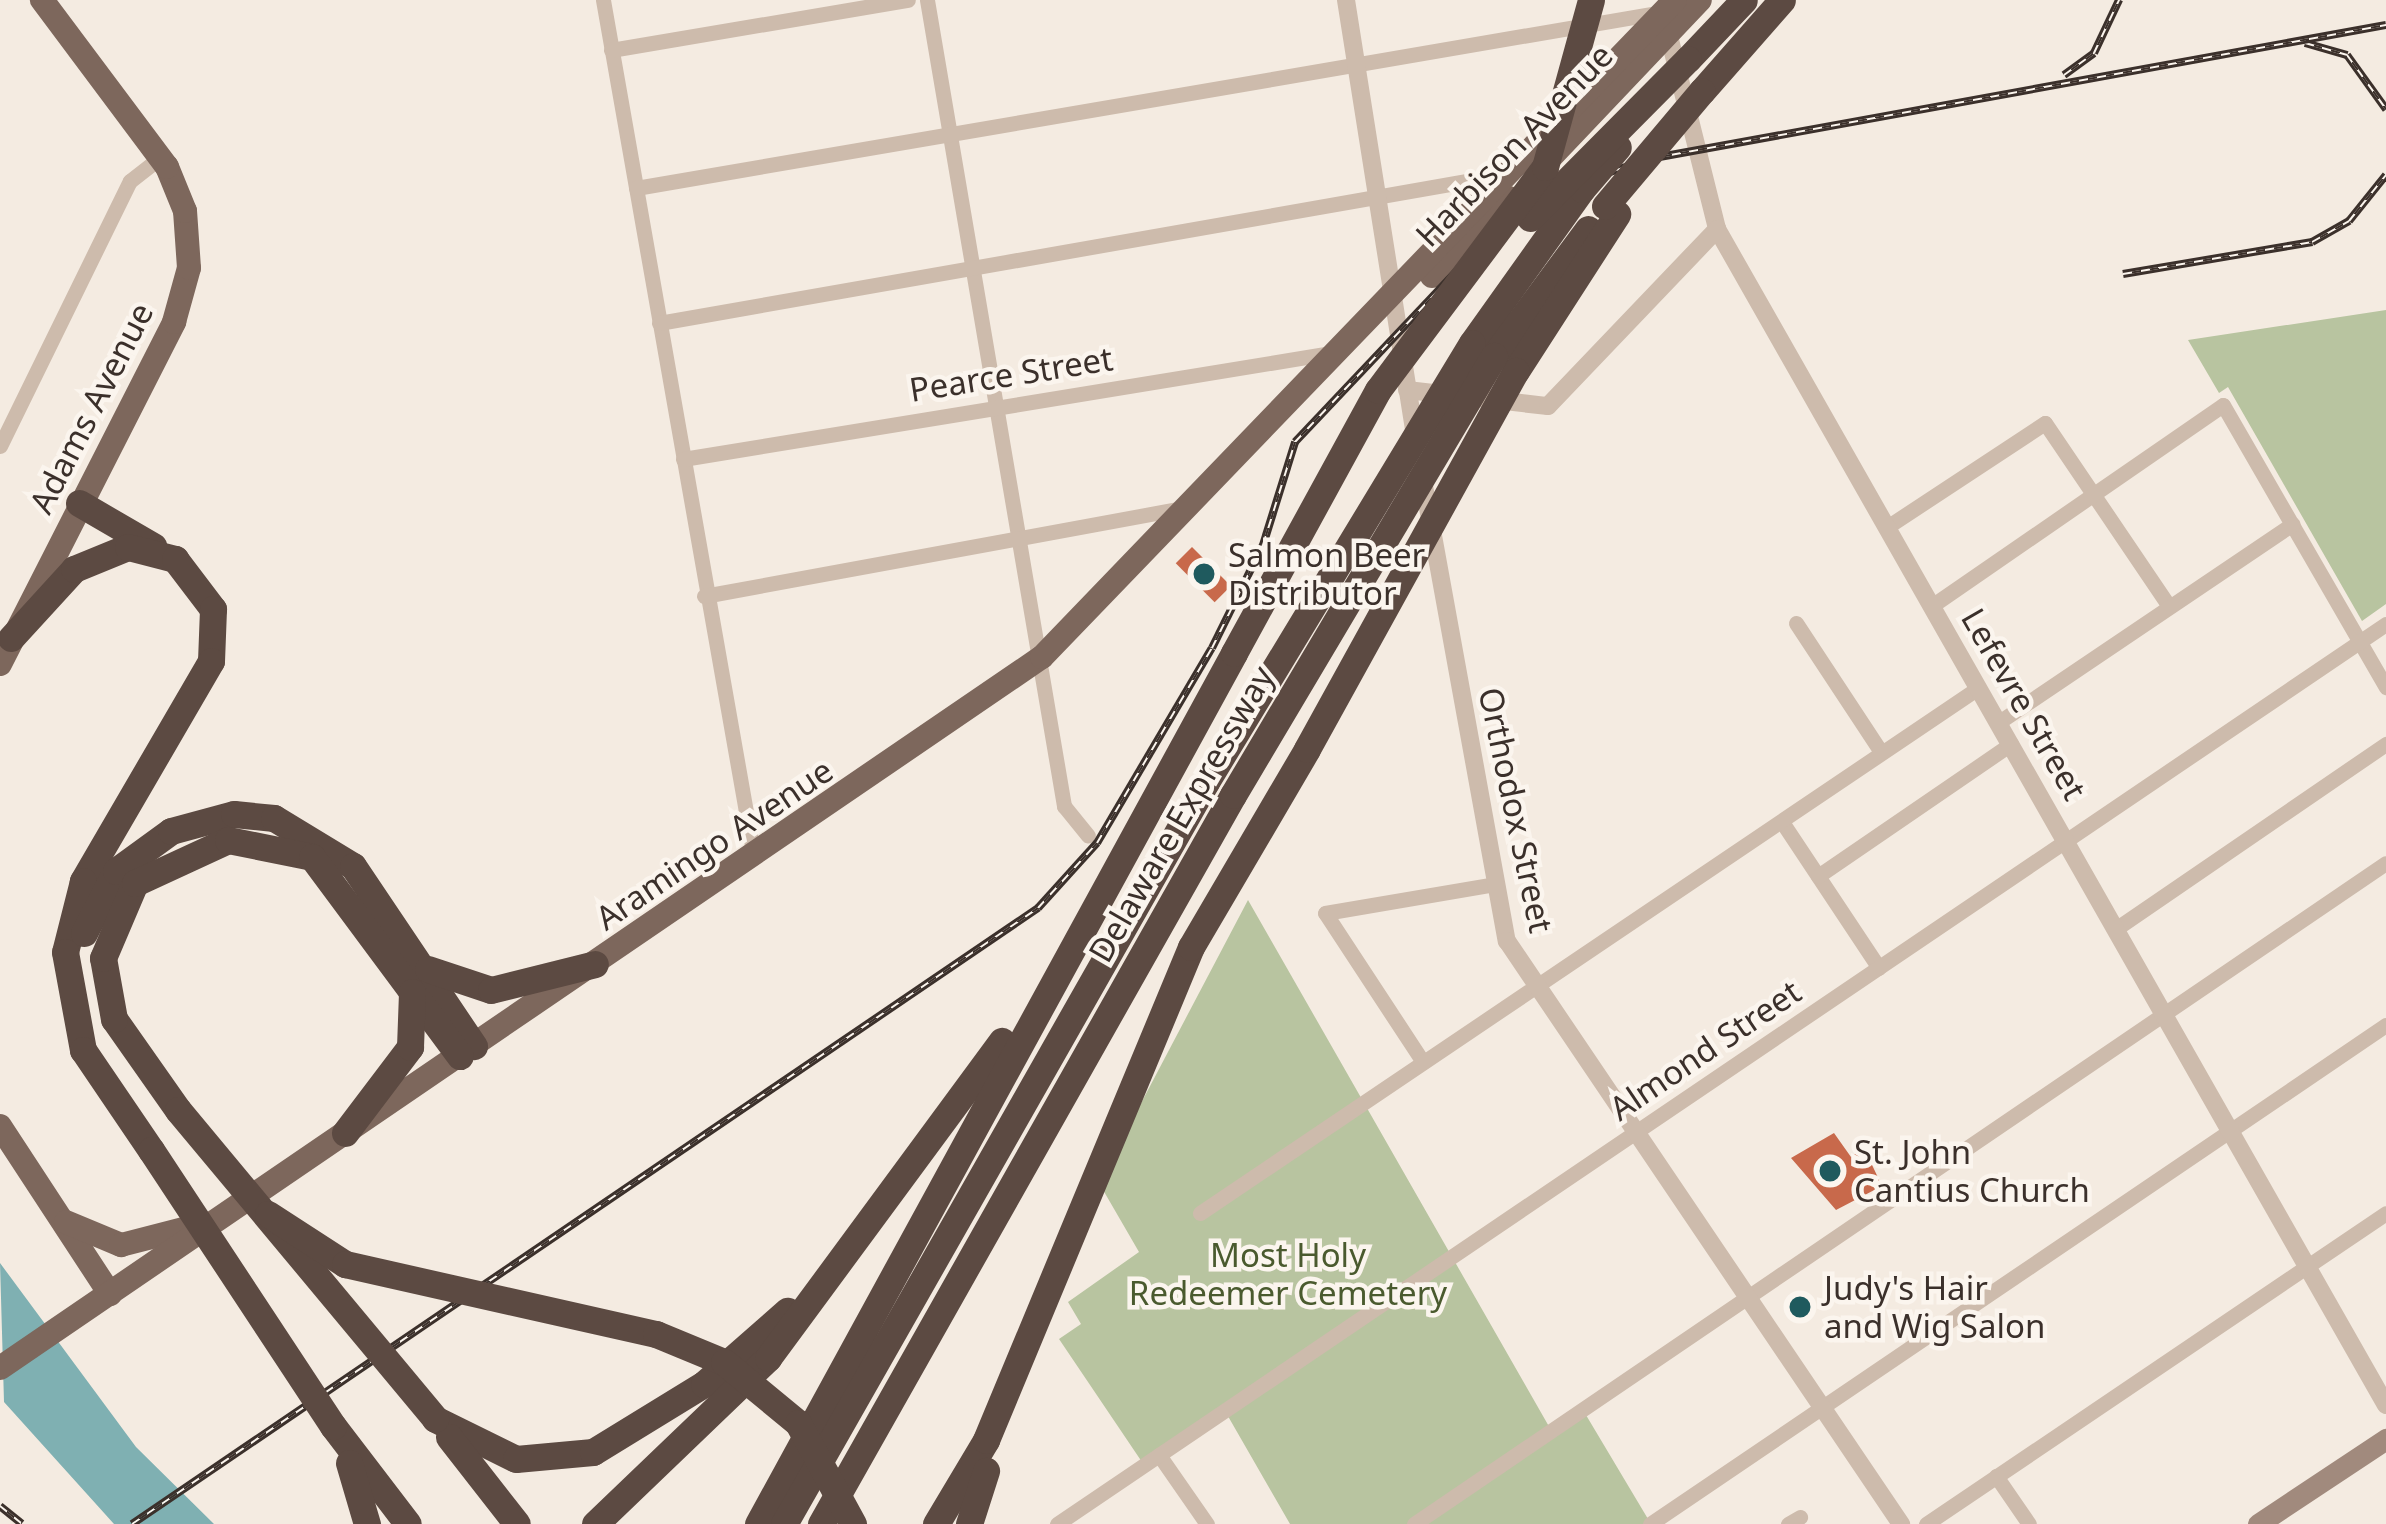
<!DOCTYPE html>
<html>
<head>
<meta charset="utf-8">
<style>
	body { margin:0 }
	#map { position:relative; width:2386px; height:1524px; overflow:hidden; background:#f4ebe1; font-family:"Noto Sans",sans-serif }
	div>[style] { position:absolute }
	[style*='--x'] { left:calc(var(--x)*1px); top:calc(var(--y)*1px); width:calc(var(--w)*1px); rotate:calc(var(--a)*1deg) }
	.green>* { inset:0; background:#b8c4a0 }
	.water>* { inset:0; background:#7fb0b2 }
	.building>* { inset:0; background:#c8694b; transform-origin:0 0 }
	.minor>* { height:15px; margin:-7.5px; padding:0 7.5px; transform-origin:7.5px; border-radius:7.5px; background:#cdbbac }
	.tertiary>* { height:18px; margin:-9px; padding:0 9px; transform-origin:9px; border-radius:9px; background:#cdbbac }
	.secondary>* { height:21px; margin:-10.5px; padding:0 10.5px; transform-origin:10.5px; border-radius:10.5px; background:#a18a7d }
	.primary>* { height:24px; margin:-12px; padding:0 12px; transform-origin:12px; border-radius:12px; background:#7d675c }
	.motorway>* { height:27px; margin:-13.5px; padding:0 13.5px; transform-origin:13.5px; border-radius:13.5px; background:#5c4a42 }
	.rail>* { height:8px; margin-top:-4px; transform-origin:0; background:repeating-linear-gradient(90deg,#fbf5ee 0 9px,#3b302b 0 18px); box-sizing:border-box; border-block:3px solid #3b302b }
	.motorway-bridge>* { height:27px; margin:-13.5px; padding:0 13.5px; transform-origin:13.5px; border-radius:13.5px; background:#5c4a42 }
	.dots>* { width:33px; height:33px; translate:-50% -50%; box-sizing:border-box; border:6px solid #fbf5ee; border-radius:50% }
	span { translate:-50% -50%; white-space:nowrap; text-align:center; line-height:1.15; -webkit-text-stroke:9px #fbf5ee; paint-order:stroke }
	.street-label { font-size:33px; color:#3b302b }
	.poi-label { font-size:33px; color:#3b302b }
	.left { translate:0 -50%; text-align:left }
	.park-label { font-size:33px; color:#4a5a2e }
</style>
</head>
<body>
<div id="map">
	<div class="green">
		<i style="clip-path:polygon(2386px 310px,2386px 604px,2362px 621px,2228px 387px,2219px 393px,2188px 340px)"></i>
		<i style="clip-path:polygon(1248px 900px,1551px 1430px,1583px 1410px,1651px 1524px,1290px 1524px,1225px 1411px,1144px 1465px,1059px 1339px,1081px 1324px,1068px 1302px,1139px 1252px,1099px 1183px)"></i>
	</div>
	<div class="water">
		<i style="clip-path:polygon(0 1263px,136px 1447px,214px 1524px,114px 1524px,4px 1402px)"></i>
	</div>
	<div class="building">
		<i style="left:1192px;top:547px;width:55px;height:23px;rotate:45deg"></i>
		<i style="clip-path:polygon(1834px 1133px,1851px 1157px,1864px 1148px,1882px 1186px,1836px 1210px,1791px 1158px)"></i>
	</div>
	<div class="minor">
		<i style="--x:603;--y:0;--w:870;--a:80.01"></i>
		<i style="--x:927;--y:0;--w:818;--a:80.35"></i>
		<i style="--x:1064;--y:806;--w:38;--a:51"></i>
		<i style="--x:611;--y:50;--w:301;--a:-9.6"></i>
		<i style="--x:636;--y:188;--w:1041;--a:-9.73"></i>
		<i style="--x:659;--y:323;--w:849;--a:-9.97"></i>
		<i style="--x:0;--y:446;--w:295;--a:-63.9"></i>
		<i style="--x:130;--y:181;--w:39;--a:-38"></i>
		<i style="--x:683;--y:459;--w:657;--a:-9.29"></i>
		<i style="--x:1887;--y:527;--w:189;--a:-33.4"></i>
		<i style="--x:2045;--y:423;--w:220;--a:55.9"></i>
		<i style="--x:704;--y:596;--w:489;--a:-10.4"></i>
		<i style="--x:1933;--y:605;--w:352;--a:-34.6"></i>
		<i style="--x:2223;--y:405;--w:326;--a:60"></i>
		<i style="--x:1796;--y:623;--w:154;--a:56.6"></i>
		<i style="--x:1999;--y:722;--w:354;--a:-34"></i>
		<i style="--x:1782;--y:822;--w:175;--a:56.4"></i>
		<i style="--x:1818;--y:876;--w:234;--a:-34.4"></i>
		<i style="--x:2117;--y:928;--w:326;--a:-34.4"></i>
		<i style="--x:1423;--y:1062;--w:178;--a:-123.3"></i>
		<i style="--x:1325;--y:913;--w:172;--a:-9.7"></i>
		<i style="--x:1200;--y:1213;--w:939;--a:-34.01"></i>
		<i style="--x:1159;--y:1455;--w:84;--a:55.2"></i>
		<i style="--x:1996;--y:1476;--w:58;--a:55.5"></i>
		<i style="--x:1057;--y:1524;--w:1605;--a:-34.11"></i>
		<i style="--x:1414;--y:1524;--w:1175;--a:-34.22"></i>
		<i style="--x:1650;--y:1524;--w:889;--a:-34.14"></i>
		<i style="--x:1788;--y:1524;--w:14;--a:-30"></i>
		<i style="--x:1926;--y:1524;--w:555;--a:-34.06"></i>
	</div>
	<div class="tertiary">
		<i style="--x:1346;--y:0;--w:441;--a:81"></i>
		<i style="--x:1667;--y:28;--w:207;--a:76"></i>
		<i style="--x:1717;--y:229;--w:1353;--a:60.37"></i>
		<i style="--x:1407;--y:390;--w:142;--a:6.5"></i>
		<i style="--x:1548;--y:406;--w:245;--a:-46.3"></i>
		<i style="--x:1422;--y:475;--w:474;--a:79.7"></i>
		<i style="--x:1507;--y:941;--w:704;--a:55.95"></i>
	</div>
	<div class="secondary">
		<i style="--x:2258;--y:1524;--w:154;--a:-33.6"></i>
	</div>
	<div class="primary">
		<i style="--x:1547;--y:161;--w:222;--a:-46.5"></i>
		<i style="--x:1432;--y:276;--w:110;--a:-45"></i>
		<i style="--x:0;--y:664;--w:384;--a:-63"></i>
		<i style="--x:174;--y:322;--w:56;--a:-74.5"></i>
		<i style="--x:189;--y:268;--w:57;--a:-94"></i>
		<i style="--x:185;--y:211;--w:48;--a:-112.2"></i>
		<i style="--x:167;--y:167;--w:209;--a:-126.8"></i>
		<i style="--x:0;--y:1126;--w:201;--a:56.8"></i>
		<i style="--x:66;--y:1222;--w:60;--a:22.7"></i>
		<i style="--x:121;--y:1245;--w:85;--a:-14.4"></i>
		<i style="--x:0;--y:1368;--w:1261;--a:-34.31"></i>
		<i style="--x:1042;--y:657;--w:912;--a:-46.07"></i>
	</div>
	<div class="motorway">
		<i style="--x:1688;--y:59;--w:81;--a:-46.5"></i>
		<i style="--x:1702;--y:91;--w:121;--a:-48.7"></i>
		<i style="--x:1472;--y:343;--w:189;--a:-54.5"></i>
		<i style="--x:1494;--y:356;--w:158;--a:-53.5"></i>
		<i style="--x:1516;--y:371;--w:187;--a:-57.2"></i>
		<i style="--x:79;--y:503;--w:86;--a:30.2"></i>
		<i style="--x:11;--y:638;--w:93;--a:-47.6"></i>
		<i style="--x:74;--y:569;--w:58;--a:-22.2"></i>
		<i style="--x:128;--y:547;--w:49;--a:14.3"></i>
		<i style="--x:175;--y:559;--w:63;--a:52.8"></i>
		<i style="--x:213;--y:609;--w:52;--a:92.2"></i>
		<i style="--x:211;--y:661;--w:255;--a:120.2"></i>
		<i style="--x:83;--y:881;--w:73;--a:104.2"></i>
		<i style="--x:65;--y:952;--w:100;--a:79.6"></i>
		<i style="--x:83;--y:1050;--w:121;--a:55.8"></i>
		<i style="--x:84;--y:933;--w:70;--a:-62.7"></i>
		<i style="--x:116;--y:871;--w:68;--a:-36"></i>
		<i style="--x:171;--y:831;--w:65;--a:-15.1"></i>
		<i style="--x:234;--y:814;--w:40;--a:5.7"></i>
		<i style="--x:274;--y:818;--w:92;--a:31.3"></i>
		<i style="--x:353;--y:866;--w:217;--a:56.1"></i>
		<i style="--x:428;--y:969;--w:66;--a:18.4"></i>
		<i style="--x:491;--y:990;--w:107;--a:-14"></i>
		<i style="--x:178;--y:1110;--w:111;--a:-125.1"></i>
		<i style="--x:114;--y:1019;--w:62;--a:-100.2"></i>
		<i style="--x:103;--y:958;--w:82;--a:-66.9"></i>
		<i style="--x:135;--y:883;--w:102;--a:-24.8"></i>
		<i style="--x:228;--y:840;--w:86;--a:11.4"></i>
		<i style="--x:312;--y:857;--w:248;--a:53.4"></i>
		<i style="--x:345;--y:1133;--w:108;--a:-52.9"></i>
		<i style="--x:410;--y:1047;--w:55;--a:-87.9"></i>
		<i style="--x:435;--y:1419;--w:90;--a:26.3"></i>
		<i style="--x:516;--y:1459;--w:77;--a:-5.2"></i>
		<i style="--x:593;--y:1452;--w:130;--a:-31.5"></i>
		<i style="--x:704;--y:1384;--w:111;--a:-41.3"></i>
		<i style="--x:333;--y:1426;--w:123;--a:52.6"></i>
		<i style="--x:449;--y:1437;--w:110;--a:52"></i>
		<i style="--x:349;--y:1463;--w:64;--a:73.6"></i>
		<i style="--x:595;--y:1524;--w:240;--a:-43.8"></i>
		<i style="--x:768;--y:1358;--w:394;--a:-53.6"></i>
		<i style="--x:758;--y:1524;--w:993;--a:-61.34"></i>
		<i style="--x:784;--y:1524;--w:854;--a:-60.37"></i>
		<i style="--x:821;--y:1524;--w:837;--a:-60.53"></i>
		<i style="--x:936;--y:1524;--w:98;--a:-59.2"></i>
		<i style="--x:986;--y:1440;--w:534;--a:-67.42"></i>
		<i style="--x:1191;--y:947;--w:229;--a:-59.6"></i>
		<i style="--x:969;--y:1524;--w:56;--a:-72.2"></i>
	</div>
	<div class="rail">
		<i style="--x:2305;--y:43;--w:44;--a:15.9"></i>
		<i style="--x:2347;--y:55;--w:67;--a:54.2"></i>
		<i style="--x:2064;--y:75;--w:37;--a:-36"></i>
		<i style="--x:2094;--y:53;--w:59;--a:-64.7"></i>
		<i style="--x:2123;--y:274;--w:192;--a:-9.6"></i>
		<i style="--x:2312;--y:242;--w:43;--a:-29.6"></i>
		<i style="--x:2349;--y:221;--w:59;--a:-51.2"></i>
		<i style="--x:0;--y:1506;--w:28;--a:39"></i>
		<i style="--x:132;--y:1524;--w:1096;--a:-34.21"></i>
		<i style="--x:1038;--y:908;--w:88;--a:-47.8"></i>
		<i style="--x:1097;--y:843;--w:226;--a:-59.5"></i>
		<i style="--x:1212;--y:648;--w:115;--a:-63.7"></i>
		<i style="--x:1263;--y:545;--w:108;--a:-72.7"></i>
		<i style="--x:1295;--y:442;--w:304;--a:-46.6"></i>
		<i style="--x:1504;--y:221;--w:52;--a:-34"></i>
		<i style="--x:1547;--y:192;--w:112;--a:-17.6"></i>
		<i style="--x:1654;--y:158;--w:744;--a:-10.3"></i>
	</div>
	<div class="motorway-bridge">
		<i style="--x:1582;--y:189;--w:55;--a:-49.4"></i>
		<i style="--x:1605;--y:206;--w:150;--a:-49.9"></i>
		<i style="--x:1530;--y:218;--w:224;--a:-45.2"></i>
		<i style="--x:1234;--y:653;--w:300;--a:-61.3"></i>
		<i style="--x:1378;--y:390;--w:279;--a:-53.2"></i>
		<i style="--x:1545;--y:167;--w:173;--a:-74.6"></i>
		<i style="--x:1307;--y:749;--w:432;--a:-61.1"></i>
		<i style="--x:1206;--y:782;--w:513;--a:-58.79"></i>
		<i style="--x:1233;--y:795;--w:511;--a:-59.27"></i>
		<i style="--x:178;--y:1110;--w:402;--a:50.2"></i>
		<i style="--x:151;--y:1150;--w:331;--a:56.6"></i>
		<i style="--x:268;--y:1214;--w:92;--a:33"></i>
		<i style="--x:345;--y:1264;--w:319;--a:12.7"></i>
		<i style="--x:656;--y:1334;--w:74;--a:22.4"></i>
		<i style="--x:724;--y:1362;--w:96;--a:39.5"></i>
		<i style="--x:798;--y:1423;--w:115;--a:61.4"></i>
	</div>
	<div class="dots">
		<i style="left:1204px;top:574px;background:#1f5a5e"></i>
		<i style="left:1830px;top:1171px;background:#1f5a5e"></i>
		<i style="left:1800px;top:1307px;background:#1f5a5e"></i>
	</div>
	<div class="street-label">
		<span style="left:1514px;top:145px;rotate:-46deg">Harbison Avenue</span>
		<span style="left:1011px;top:374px;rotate:-9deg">Pearce Street</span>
		<span style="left:91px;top:408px;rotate:-63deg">Adams Avenue</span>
		<span style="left:2024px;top:704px;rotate:60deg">Lefevre Street</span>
		<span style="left:1516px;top:810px;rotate:78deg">Orthodox Street</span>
		<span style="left:1181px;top:814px;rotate:-60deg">Delaware Expressway</span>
		<span style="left:714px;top:844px;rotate:-34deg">Aramingo Avenue</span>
		<span style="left:1705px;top:1050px;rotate:-34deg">Almond Street</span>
	</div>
	<div class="poi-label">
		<span class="left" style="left:1228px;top:574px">Salmon Beer<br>Distributor</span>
		<span class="left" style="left:1854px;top:1171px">St. John<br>Cantius Church</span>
		<span class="left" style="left:1824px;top:1307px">Judy's Hair<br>and Wig Salon</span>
	</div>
	<div class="park-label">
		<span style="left:1288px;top:1274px">Most Holy<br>Redeemer Cemetery</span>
	</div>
</div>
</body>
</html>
